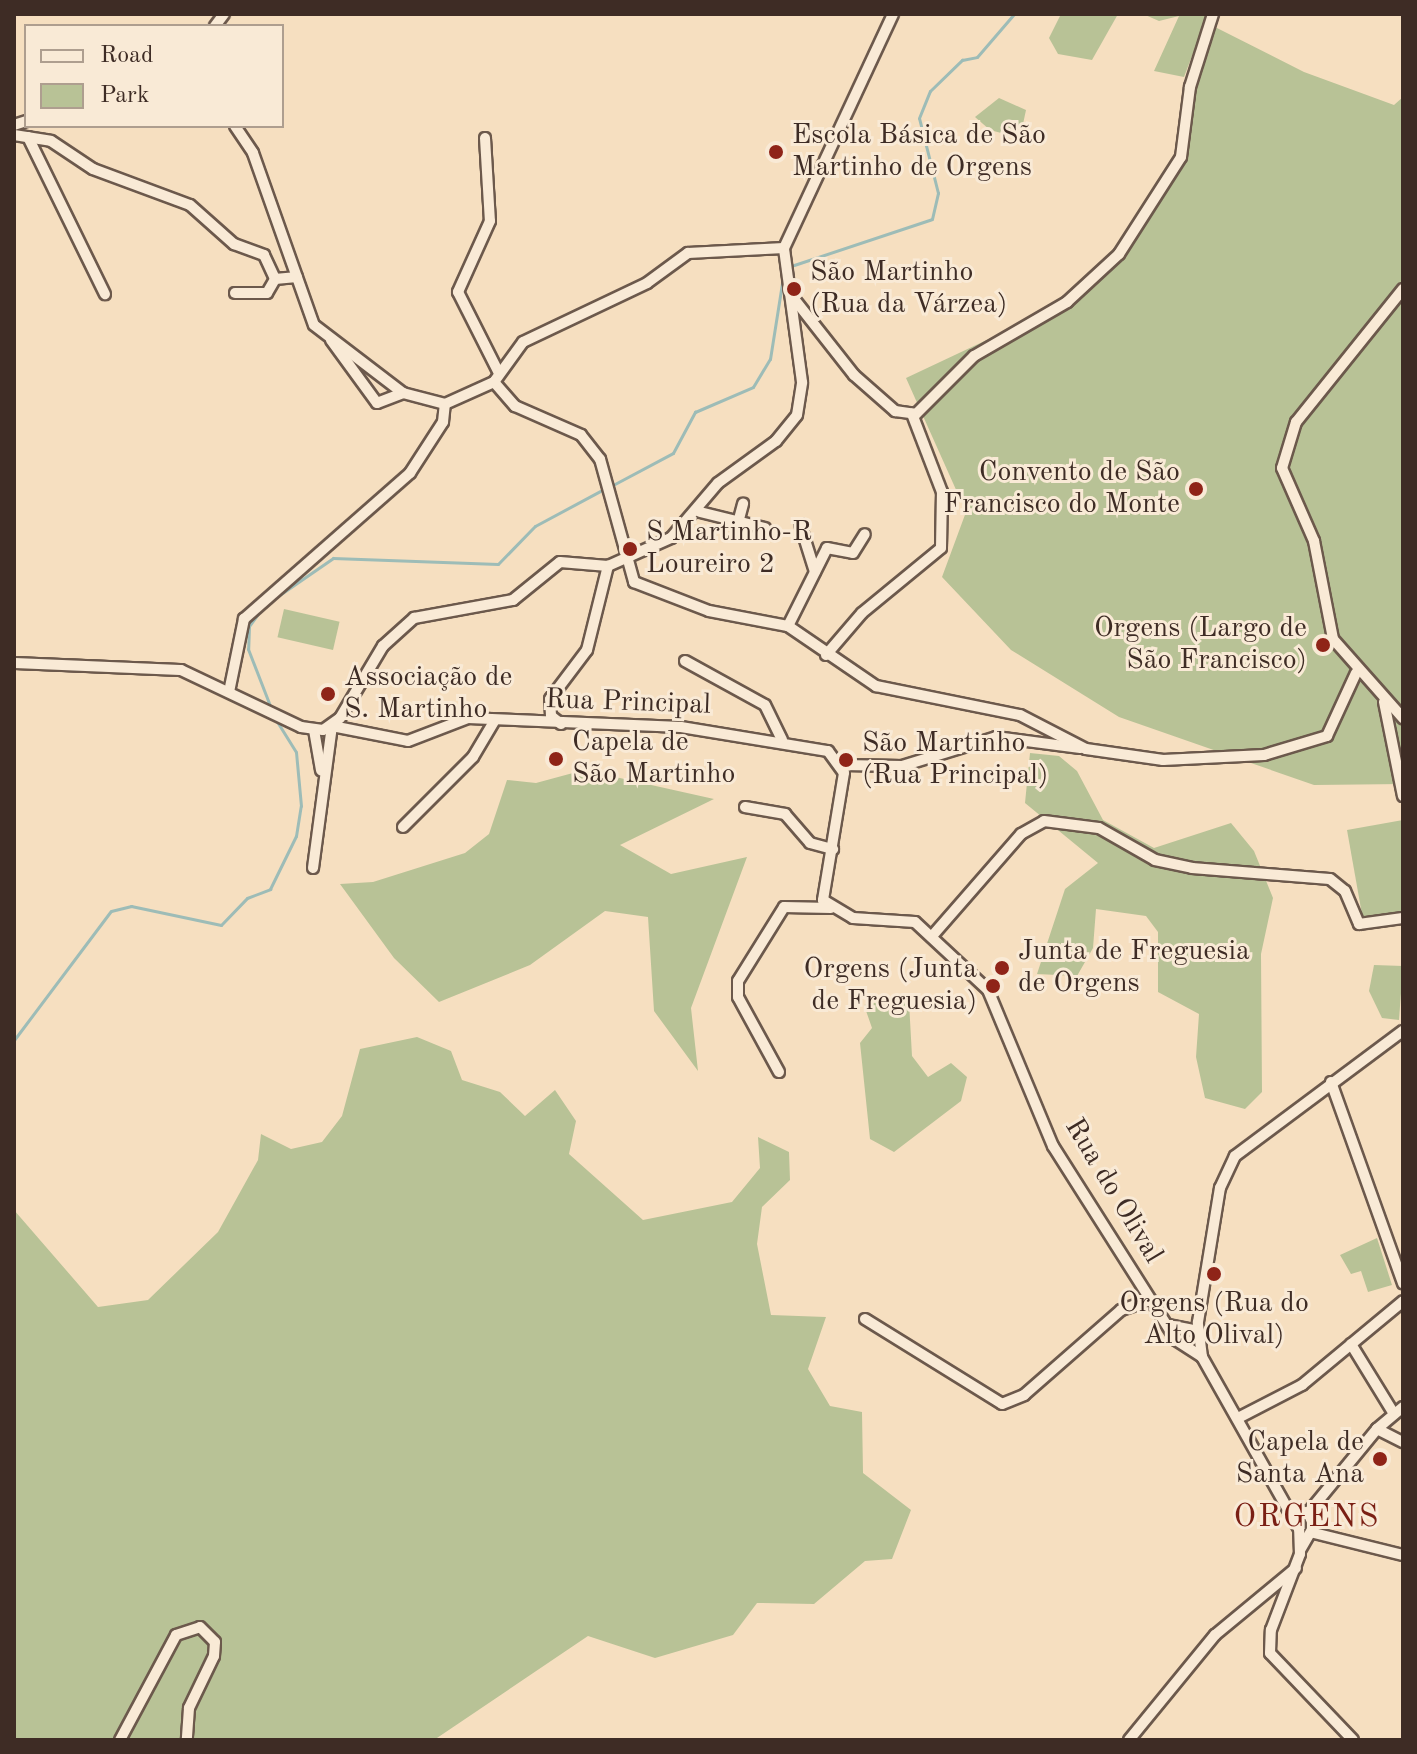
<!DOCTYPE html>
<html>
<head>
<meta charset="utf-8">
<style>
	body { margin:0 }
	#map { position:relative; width:1417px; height:1754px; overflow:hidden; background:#f6dfc0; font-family:"Old Standard TT",serif }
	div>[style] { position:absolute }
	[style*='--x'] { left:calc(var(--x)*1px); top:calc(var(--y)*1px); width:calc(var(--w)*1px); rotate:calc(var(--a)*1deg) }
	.green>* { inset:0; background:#b8c296; transform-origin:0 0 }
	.stream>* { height:3px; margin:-1.5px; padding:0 1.5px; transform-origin:1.5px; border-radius:1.5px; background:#9dbcb7 }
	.roads { filter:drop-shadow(2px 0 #6c594c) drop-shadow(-2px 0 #6c594c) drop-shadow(0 2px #6c594c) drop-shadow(0 -2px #6c594c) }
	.minor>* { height:10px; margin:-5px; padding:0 5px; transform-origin:5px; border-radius:5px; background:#f9ead6 }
	.dots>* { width:22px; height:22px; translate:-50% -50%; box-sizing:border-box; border:4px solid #f9ead6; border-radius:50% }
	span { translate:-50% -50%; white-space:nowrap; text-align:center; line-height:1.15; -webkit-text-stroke:6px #f9ead6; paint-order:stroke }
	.poi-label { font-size:28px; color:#3e2c25 }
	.left { translate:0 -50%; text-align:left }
	.right { translate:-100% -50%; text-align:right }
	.street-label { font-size:28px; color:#3e2c25 }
	.quarter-label { font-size:32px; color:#7a1f14; letter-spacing:2px }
	.frame { position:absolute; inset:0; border:16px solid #3e2c25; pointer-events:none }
	.legend { position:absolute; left:24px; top:24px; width:260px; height:104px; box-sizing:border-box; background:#f9ead6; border:2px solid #ae9e8f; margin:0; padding:10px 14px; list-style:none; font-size:24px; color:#3e2c25 }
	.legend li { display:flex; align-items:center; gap:16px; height:40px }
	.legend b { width:40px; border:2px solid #ae9e8f }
</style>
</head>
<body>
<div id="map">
	<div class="green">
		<i style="clip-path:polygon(1061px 14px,1118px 14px,1092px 60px,1058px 54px,1049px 38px)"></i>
		<i style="clip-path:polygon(1143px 14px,1208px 14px,1184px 77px,1154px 71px,1179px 16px,1159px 21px)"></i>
		<i style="clip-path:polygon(1209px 24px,1304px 72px,1394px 105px,1403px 97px,1403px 784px,1314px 785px,1119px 717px,1011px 650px,942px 577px,966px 512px,906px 378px,1067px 302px,1145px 214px,1181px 157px)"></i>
		<i style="clip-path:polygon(999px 98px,1026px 110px,1020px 138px,990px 130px,975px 117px)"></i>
		<i style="left:284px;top:609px;width:57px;height:29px;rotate:13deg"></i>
		<i style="clip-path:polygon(1030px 753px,1059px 756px,1077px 771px,1103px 820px,1154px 848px,1231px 823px,1254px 851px,1273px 898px,1261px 954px,1262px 1092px,1245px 1109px,1205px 1098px,1196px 1057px,1199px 1014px,1158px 992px,1158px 932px,1146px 916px,1096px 909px,1093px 948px,1077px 976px,1037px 974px,1065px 889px,1098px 863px,1025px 803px)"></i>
		<i style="clip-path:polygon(584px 770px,714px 799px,620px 845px,671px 874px,747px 857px,691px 1008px,698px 1071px,654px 1011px,648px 917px,605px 911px,530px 965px,439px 1002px,394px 958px,340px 884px,373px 882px,465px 853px,489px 834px,507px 780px,536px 783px)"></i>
		<i style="clip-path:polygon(1403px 820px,1403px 913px,1363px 920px,1347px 830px)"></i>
		<i style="clip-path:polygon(1374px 965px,1403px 966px,1399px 1020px,1382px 1018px,1369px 991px)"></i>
		<i style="clip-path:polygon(891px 999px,909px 1002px,912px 1056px,928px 1077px,951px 1063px,967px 1077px,961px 1101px,894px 1152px,870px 1139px,860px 1043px,872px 1028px,864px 1005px)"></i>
		<i style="clip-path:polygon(417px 1037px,451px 1051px,462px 1080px,500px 1092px,525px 1116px,555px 1090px,576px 1121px,569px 1154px,643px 1220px,732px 1202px,760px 1168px,758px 1137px,789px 1152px,790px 1180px,762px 1207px,757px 1244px,771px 1315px,826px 1317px,808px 1369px,830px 1406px,862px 1412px,863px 1473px,911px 1510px,892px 1559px,865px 1561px,814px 1604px,757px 1603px,733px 1635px,655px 1658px,588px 1636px,434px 1740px,14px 1740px,14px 1210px,98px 1307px,148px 1300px,218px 1232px,258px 1160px,261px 1134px,291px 1149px,322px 1142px,342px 1116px,360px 1049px)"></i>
		<i style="clip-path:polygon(1377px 1238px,1392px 1285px,1368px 1292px,1361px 1271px,1351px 1274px,1340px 1255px)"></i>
	</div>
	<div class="stream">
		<i style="--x:794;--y:265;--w:145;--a:-18.4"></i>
		<i style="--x:932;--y:219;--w:27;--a:-77"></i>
		<i style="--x:938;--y:193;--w:77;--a:-104.2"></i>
		<i style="--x:919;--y:118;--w:29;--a:-68"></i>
		<i style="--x:930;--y:91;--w:45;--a:-44.1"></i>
		<i style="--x:962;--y:60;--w:15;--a:-11"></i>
		<i style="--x:977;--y:57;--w:57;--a:-49.3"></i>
		<i style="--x:611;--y:486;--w:70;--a:-28"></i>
		<i style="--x:673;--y:453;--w:47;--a:-61.8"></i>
		<i style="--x:695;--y:412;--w:63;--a:-23.3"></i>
		<i style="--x:753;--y:387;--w:33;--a:-59"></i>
		<i style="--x:770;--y:359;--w:83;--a:-81"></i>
		<i style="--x:278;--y:596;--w:67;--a:-34.6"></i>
		<i style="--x:333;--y:558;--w:165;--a:2.1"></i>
		<i style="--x:498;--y:564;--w:53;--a:-45.8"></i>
		<i style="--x:535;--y:526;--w:78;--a:-28.2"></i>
		<i style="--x:260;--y:611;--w:19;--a:126"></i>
		<i style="--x:249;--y:626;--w:23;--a:92"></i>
		<i style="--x:248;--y:649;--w:66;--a:68.8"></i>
		<i style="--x:14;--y:1040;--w:161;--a:-53.1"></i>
		<i style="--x:111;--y:911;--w:21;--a:-14"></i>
		<i style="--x:131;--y:906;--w:92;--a:11.9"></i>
		<i style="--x:221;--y:925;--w:37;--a:-46"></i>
		<i style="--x:247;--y:898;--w:25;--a:-21"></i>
		<i style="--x:270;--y:889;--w:59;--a:-63.9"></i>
		<i style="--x:296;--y:836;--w:30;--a:-81"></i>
		<i style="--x:301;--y:806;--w:54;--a:-95.3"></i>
		<i style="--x:296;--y:752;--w:40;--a:-122"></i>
	</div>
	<div class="roads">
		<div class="minor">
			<i style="--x:215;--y:26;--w:15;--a:-53"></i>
			<i style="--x:14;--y:125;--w:13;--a:-18"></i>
			<i style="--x:235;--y:126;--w:32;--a:56"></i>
			<i style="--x:253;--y:153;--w:182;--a:70.5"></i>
			<i style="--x:314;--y:325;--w:112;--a:37.4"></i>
			<i style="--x:403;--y:393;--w:43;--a:14.7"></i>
			<i style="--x:14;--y:135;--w:37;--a:9"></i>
			<i style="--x:51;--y:141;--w:50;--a:33.7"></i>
			<i style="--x:93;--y:169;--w:103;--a:20.4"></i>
			<i style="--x:190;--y:205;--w:59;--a:41.6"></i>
			<i style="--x:234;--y:244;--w:32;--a:20"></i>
			<i style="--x:264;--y:255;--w:26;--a:65"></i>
			<i style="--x:275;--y:279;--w:22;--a:-5"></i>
			<i style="--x:28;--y:137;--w:175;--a:63.9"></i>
			<i style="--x:485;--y:138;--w:83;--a:86.6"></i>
			<i style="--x:490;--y:221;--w:78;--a:114.3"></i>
			<i style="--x:458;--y:292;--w:91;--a:63.2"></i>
			<i style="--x:1403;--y:289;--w:171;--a:128.8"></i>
			<i style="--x:1296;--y:422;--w:48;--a:106.9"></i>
			<i style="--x:1282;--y:468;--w:80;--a:66.3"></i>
			<i style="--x:1314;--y:541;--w:100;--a:79"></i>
			<i style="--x:1333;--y:639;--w:106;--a:48.5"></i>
			<i style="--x:235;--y:293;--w:32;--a:0"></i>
			<i style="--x:267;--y:293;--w:16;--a:-60"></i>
			<i style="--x:791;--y:295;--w:102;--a:51.8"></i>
			<i style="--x:854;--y:375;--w:55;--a:41.3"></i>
			<i style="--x:895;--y:411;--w:21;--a:8"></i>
			<i style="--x:916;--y:414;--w:82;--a:-45"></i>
			<i style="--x:974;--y:356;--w:108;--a:-30.1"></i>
			<i style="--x:1067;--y:302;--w:71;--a:-42.7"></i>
			<i style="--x:1119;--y:254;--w:115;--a:-57.4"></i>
			<i style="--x:1181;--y:157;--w:71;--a:-82.7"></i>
			<i style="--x:1190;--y:87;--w:77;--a:-72.5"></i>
			<i style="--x:331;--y:340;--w:78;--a:53.9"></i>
			<i style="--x:377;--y:403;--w:28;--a:-21"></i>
			<i style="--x:494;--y:382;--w:32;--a:49"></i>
			<i style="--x:515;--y:406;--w:72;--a:23.7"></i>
			<i style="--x:581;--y:435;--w:31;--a:52"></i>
			<i style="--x:600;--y:459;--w:128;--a:74.5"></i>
			<i style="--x:634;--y:582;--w:80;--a:21.1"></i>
			<i style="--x:709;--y:611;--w:80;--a:10.8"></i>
			<i style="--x:788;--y:626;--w:107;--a:34.3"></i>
			<i style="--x:876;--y:686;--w:147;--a:11.4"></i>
			<i style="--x:1020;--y:715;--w:74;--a:27.3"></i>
			<i style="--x:1086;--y:749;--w:78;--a:8.1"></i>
			<i style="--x:1163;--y:760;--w:101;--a:-2.8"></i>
			<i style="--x:1264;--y:755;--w:66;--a:-16.8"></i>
			<i style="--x:1327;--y:736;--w:69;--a:-65.3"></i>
			<i style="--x:445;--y:404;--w:54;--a:-24.2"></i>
			<i style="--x:494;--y:382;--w:49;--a:-54.1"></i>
			<i style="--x:523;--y:342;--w:137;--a:-25.4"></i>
			<i style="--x:647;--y:283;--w:51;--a:-36.2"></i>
			<i style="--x:688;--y:253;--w:96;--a:-3"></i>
			<i style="--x:700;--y:512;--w:67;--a:13.8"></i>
			<i style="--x:739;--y:519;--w:16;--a:-75"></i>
			<i style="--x:800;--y:524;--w:50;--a:72.6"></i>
			<i style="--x:788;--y:626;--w:87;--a:-63.4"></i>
			<i style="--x:827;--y:548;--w:26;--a:11"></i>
			<i style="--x:853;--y:553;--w:22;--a:-58"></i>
			<i style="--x:826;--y:655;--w:55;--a:-49.4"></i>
			<i style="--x:862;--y:613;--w:102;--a:-39.4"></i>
			<i style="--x:941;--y:548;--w:56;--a:-89"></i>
			<i style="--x:942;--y:492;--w:84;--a:-111"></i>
			<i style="--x:685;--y:661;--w:91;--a:28.8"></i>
			<i style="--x:765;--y:705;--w:39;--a:64"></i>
			<i style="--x:14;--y:663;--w:167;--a:2.4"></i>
			<i style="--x:181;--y:670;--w:133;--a:25.4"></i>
			<i style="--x:301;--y:727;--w:22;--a:8"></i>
			<i style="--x:323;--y:730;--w:21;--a:-35"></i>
			<i style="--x:340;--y:718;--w:84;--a:-59.2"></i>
			<i style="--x:383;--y:646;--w:42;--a:-42.1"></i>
			<i style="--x:414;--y:618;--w:101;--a:-10.3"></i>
			<i style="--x:513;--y:600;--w:60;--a:-39"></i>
			<i style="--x:560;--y:562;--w:48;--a:4.8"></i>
			<i style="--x:229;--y:692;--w:75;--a:-78.4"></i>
			<i style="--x:244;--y:619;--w:221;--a:-41.3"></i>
			<i style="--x:410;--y:473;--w:61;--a:-57.1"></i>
			<i style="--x:443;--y:422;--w:18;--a:-84"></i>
			<i style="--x:1384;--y:702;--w:96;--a:78.6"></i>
			<i style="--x:561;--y:724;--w:13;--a:-141"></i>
			<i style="--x:551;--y:716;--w:17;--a:-93"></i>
			<i style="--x:550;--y:699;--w:61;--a:-52.9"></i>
			<i style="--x:587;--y:650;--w:87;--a:-76"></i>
			<i style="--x:608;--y:566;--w:69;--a:-24"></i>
			<i style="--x:671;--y:538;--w:72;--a:-49.5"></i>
			<i style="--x:718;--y:483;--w:72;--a:-35.9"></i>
			<i style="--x:776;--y:441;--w:33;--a:-51"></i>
			<i style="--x:797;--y:415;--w:33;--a:-81"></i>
			<i style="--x:802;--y:382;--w:135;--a:-97.7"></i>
			<i style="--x:784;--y:248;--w:258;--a:-65"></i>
			<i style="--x:314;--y:730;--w:41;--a:80.1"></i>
			<i style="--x:842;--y:765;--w:60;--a:1"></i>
			<i style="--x:902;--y:766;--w:98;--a:-17.1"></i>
			<i style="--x:996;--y:737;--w:85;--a:7.5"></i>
			<i style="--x:745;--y:807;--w:41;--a:9.9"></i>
			<i style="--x:785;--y:814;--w:38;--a:49"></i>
			<i style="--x:810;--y:843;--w:24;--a:15"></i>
			<i style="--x:403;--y:827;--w:99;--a:-45"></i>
			<i style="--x:473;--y:757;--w:43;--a:-59.3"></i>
			<i style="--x:313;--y:868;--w:143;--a:-82.4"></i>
			<i style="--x:332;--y:726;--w:77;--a:11.2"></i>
			<i style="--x:408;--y:741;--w:64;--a:-21"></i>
			<i style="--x:468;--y:718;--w:213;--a:2.4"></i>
			<i style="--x:681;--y:727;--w:149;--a:9.3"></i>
			<i style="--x:828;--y:751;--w:27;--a:54"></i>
			<i style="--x:844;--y:773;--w:129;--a:99.4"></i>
			<i style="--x:823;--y:900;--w:35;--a:31"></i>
			<i style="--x:853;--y:918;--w:62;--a:3.7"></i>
			<i style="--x:915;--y:922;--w:100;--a:43"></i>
			<i style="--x:988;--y:990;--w:169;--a:67.4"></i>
			<i style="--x:1053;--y:1146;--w:230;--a:57.6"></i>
			<i style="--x:1176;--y:1340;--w:31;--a:33"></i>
			<i style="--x:933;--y:935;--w:134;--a:-48.9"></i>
			<i style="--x:1021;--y:834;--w:26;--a:-29"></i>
			<i style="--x:1044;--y:821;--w:55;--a:7.3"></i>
			<i style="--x:1099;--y:828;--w:64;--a:29.7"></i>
			<i style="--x:1155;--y:860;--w:38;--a:12"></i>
			<i style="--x:1192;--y:868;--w:138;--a:4.6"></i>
			<i style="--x:1330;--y:879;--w:19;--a:39"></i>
			<i style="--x:1345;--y:891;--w:36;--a:67"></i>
			<i style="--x:1359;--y:924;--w:44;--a:-7.8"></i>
			<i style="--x:779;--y:1072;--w:85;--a:-118.7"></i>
			<i style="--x:738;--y:997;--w:16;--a:-90"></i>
			<i style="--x:738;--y:981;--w:87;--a:-58.1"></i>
			<i style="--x:784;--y:907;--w:47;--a:1.2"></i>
			<i style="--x:1331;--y:1082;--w:214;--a:70.3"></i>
			<i style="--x:865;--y:1319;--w:161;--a:31.8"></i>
			<i style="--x:1002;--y:1404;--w:24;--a:-22"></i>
			<i style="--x:1024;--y:1395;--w:129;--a:-41.2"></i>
			<i style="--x:1121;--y:1310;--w:31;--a:-19"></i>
			<i style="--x:1168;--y:1325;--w:31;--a:11"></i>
			<i style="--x:1351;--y:1344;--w:82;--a:58.4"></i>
			<i style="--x:1403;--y:1407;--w:34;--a:140"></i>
			<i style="--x:1377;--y:1429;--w:29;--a:27"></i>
			<i style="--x:1240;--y:1417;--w:70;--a:-27.3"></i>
			<i style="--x:1302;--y:1385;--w:131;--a:-39.7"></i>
			<i style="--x:1288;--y:1507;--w:21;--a:17"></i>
			<i style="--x:1308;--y:1513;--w:14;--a:65"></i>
			<i style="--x:1314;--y:1526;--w:28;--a:120"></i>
			<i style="--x:1308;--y:1513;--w:109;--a:-50.6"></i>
			<i style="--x:1314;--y:1533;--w:92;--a:13.9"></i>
			<i style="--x:120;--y:1740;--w:119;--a:-61.9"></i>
			<i style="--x:176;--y:1635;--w:25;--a:-18"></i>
			<i style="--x:200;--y:1627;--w:21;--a:45"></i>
			<i style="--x:215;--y:1642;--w:14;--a:94"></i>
			<i style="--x:214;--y:1656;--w:58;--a:115.7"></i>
			<i style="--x:189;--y:1708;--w:32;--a:94"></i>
			<i style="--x:1129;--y:1740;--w:136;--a:-50.7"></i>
			<i style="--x:1215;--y:1635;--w:105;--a:-39.6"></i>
			<i style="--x:1353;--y:1740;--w:120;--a:-133.7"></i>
			<i style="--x:1270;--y:1653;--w:23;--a:-88"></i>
			<i style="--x:1271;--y:1630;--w:81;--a:-69.1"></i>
			<i style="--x:1300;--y:1554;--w:25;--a:-92"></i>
			<i style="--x:1299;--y:1529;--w:197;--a:-119.4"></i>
			<i style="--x:1202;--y:1357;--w:35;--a:-97"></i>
			<i style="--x:1198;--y:1322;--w:136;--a:-80.7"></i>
			<i style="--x:1220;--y:1188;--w:35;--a:-65"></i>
			<i style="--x:1235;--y:1156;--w:209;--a:-36.7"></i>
		</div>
	</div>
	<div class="dots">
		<i style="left:776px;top:152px;background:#8f2418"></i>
		<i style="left:794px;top:289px;background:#8f2418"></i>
		<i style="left:1196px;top:489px;background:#8f2418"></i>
		<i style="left:630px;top:549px;background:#8f2418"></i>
		<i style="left:1323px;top:645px;background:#8f2418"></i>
		<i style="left:328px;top:694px;background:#8f2418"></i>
		<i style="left:556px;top:759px;background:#8f2418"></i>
		<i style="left:846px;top:760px;background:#8f2418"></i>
		<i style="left:1002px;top:968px;background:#8f2418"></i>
		<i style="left:993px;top:986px;background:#8f2418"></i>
		<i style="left:1214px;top:1274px;background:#8f2418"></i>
		<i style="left:1380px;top:1459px;background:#8f2418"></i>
	</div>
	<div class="poi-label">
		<span class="left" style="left:792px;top:152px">Escola Básica de São<br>Martinho de Orgens</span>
		<span class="left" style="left:810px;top:289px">São Martinho<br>(Rua da Várzea)</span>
		<span class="right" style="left:1180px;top:489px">Convento de São<br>Francisco do Monte</span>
		<span class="left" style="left:646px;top:549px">S Martinho-R<br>Loureiro 2</span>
		<span class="right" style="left:1307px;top:645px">Orgens (Largo de<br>São Francisco)</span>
		<span class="left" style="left:344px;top:694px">Associação de<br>S. Martinho</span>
		<span class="left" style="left:572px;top:759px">Capela de<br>São Martinho</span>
		<span class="left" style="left:862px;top:760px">São Martinho<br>(Rua Principal)</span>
		<span class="left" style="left:1018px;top:968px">Junta de Freguesia<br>de Orgens</span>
		<span class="right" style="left:977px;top:986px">Orgens (Junta<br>de Freguesia)</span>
		<span style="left:1214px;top:1320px">Orgens (Rua do<br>Alto Olival)</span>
		<span class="right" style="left:1364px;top:1459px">Capela de<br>Santa Ana</span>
	</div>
	<div class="street-label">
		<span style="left:628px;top:703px;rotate:2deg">Rua Principal</span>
		<span style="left:1113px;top:1191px;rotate:59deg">Rua do Olival</span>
	</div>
	<div class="quarter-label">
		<span style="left:1307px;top:1518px">ORGENS</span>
	</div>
	<div class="frame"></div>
	<ul class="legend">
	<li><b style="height:10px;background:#f9ead6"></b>Road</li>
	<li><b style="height:22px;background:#b8c296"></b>Park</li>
	</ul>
</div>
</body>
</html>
